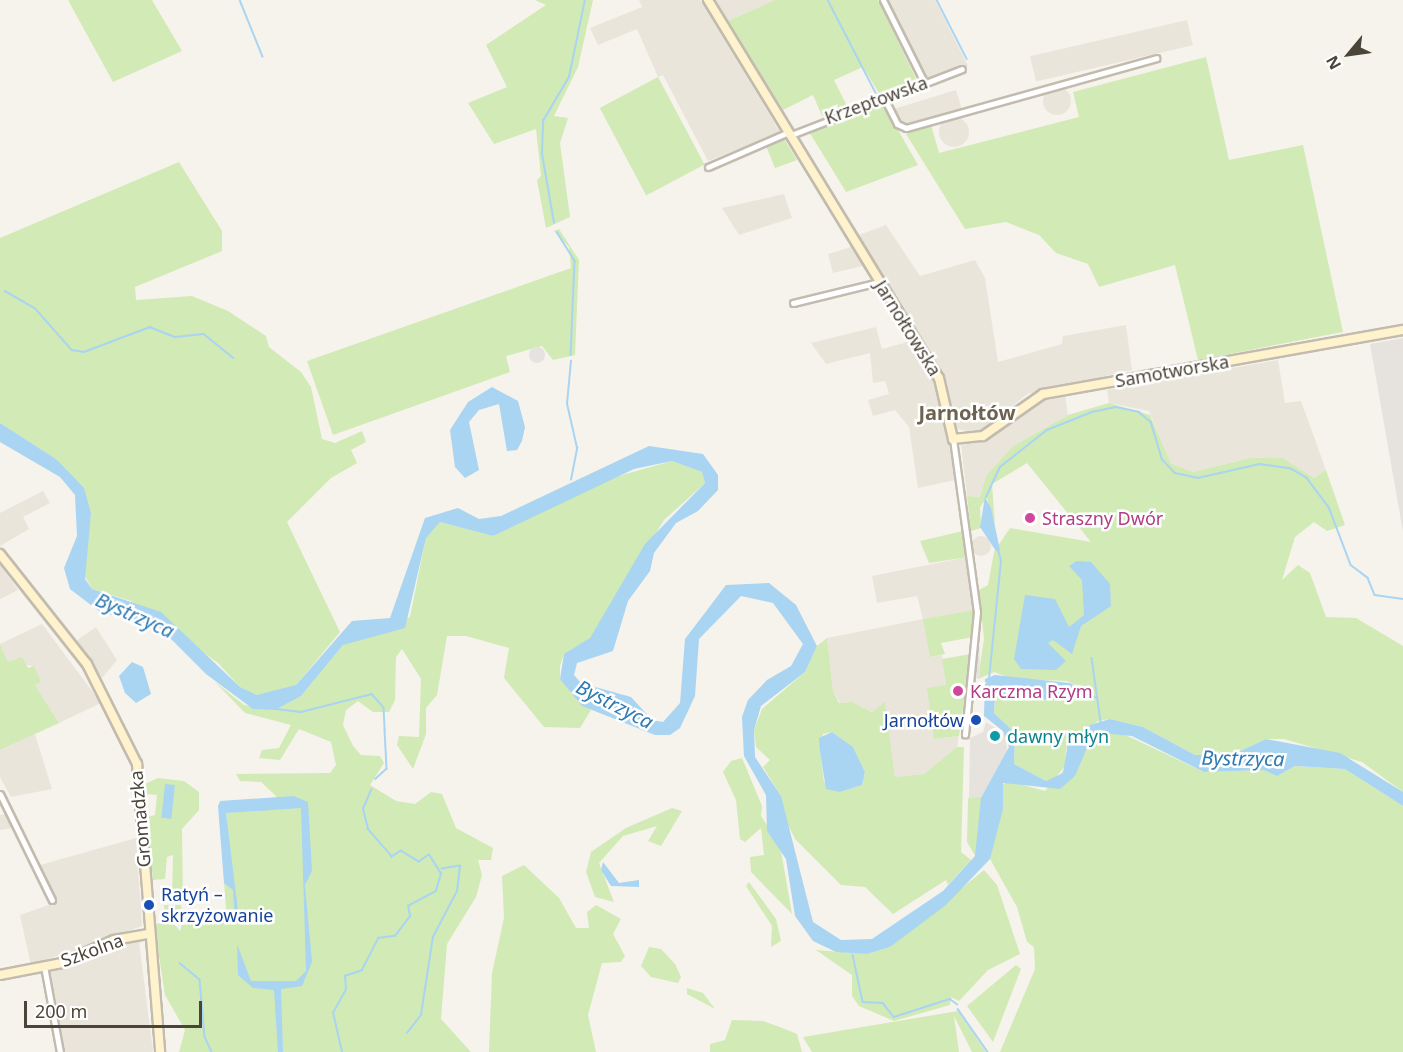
<!DOCTYPE html>
<html>
<head>
<meta charset="utf-8">
<style>
	body { margin:0 }
	#map { position:relative; width:1403px; height:1052px; overflow:hidden; background:#f6f3ec; font-family:"Noto Sans",sans-serif }
	div>[style] { position:absolute }
	[style*='--x'] { left:calc(var(--x)*1px); top:calc(var(--y)*1px); width:calc(var(--w)*1px); rotate:calc(var(--a)*1deg) }
	.residential>* { inset:0; background:#eae5da; transform-origin:0 0 }
	.round { border-radius:50% }
	.industrial>* { inset:0; background:#e6e2dd }
	.green>* { inset:0; background:#d2eab5; transform-origin:0 0 }
	.parking>* { inset:0; background:#e5e3e0 }
	.water>* { inset:0; background:#a9d4f2; transform-origin:0 0 }
	.stream>* { height:1.5px; margin:-0.75px; padding:0 0.75px; transform-origin:0.75px; border-radius:0.75px; background:#a9d4f2 }
	.roads { filter:drop-shadow(2px 0 #c2bbae) drop-shadow(-2px 0 #c2bbae) drop-shadow(0 2px #c2bbae) drop-shadow(0 -2px #c2bbae) }
	.street>* { height:5px; margin:-2.5px; padding:0 2.5px; transform-origin:2.5px; border-radius:2.5px; background:#fff }
	.secondary>* { height:8px; margin:-4px; padding:0 4px; transform-origin:4px; border-radius:4px; background:#fff3cd }
	.dots>* { width:16px; height:16px; translate:-50% -50%; box-sizing:border-box; border:3px solid #fff; border-radius:50% }
	span { translate:-50% -50%; white-space:nowrap; text-align:center; line-height:1.15; -webkit-text-stroke:5px #fff; paint-order:stroke }
	.street-label { font-size:18px; color:#4b4439 }
	.hotel-label { font-size:18px; color:#b23c85 }
	.left { translate:0 -50%; text-align:left }
	.transit-label { font-size:18px; color:#164399 }
	.right { translate:-100% -50%; text-align:right }
	.culture-label { font-size:18px; color:#0d838f }
	.neighbourhood-label { font-size:20px; color:#6e6250; font-weight:700 }
	.water-label { font-size:20px; color:#2e7ab2; font-style:italic }
	.north { position:absolute; left:1319px; top:24px; width:60px; height:60px; -webkit-text-stroke:4px #fff; paint-order:stroke; rotate:241deg; font-size:16px; font-weight:700; line-height:24px; text-align:center; color:#4b4439 }
	.north::after { content:''; display:block; margin:auto; width:21px; height:27px; background:#4b4439; clip-path:polygon(50% 0,100% 100%,50% 72%,0 100%) }
	.scale { position:absolute; left:24px; top:1001px; width:178px; height:27px; box-sizing:border-box; border:3px solid #4b4439; border-top:0; padding-left:8px; font-size:18px; line-height:21px; white-space:nowrap; color:#4b4439; -webkit-text-stroke:4px #fff; paint-order:stroke }
</style>
</head>
<body>
<div id="map">
	<div class="residential">
		<i style="clip-path:polygon(639px 0,700px 0,780px 132px,708px 161px,663px 75px,658px 77px,637px 29px,598px 45px,590px 28px,642px 7px)"></i>
		<i style="clip-path:polygon(716px 0,775px 0,728px 21px)"></i>
		<i style="clip-path:polygon(885px 0,935px 0,968px 66px,925px 80px)"></i>
		<i style="left:1187px;top:20px;width:26px;height:161px;rotate:77deg"></i>
		<i class="round" style="left:1043px;top:87px;width:28px;height:28px"></i>
		<i style="left:956px;top:90px;width:21px;height:66px;rotate:73deg"></i>
		<i class="round" style="left:939px;top:117px;width:30px;height:30px"></i>
		<i style="clip-path:polygon(784px 194px,792px 218px,739px 235px,722px 208px)"></i>
		<i style="clip-path:polygon(886px 225px,920px 276px,975px 260px,985px 278px,998px 362px,1062px 344px,1063px 336px,1126px 325px,1132px 370px,1027px 394px,980px 433px,957px 429px,939px 370px,856px 236px)"></i>
		<i style="clip-path:polygon(851px 247px,863px 266px,833px 273px,828px 254px)"></i>
		<i style="clip-path:polygon(876px 327px,882px 349px,911px 341px,939px 386px,955px 480px,918px 488px,909px 427px,895px 410px,873px 416px,868px 400px,889px 394px,885px 381px,873px 383px,870px 353px,826px 364px,811px 343px)"></i>
		<i style="clip-path:polygon(1278px 360px,1285px 403px,1301px 401px,1326px 470px,1314px 478px,1283px 458px,1250px 458px,1193px 472px,1171px 465px,1149px 411px,1109px 403px,1107px 390px)"></i>
		<i style="clip-path:polygon(1065px 395px,1068px 415px,1013px 446px,986px 476px,980px 497px,967px 496px,961px 444px,990px 437px,1039px 398px)"></i>
		<i style="clip-path:polygon(43px 491px,50px 503px,23px 517px,29px 529px,0 546px,0 513px)"></i>
		<i class="round" style="left:971px;top:536px;width:20px;height:20px"></i>
		<i style="clip-path:polygon(968px 557px,974px 610px,924px 619px,931px 657px,942px 655px,946px 685px,935px 739px,959px 736px,957px 747px,924px 774px,895px 777px,885px 703px,872px 712px,852px 702px,840px 703px,833px 691px,827px 638px,923px 619px,917px 596px,877px 603px,872px 576px)"></i>
		<i style="clip-path:polygon(0 565px,18px 590px,0 599px)"></i>
		<i style="clip-path:polygon(42px 624px,101px 703px,59px 723px,35px 685px,33px 666px,8px 662px,0 644px)"></i>
		<i style="clip-path:polygon(96px 627px,117px 660px,102px 678px,76px 641px)"></i>
		<i style="clip-path:polygon(35px 734px,52px 789px,11px 797px,0 777px,0 750px)"></i>
		<i style="clip-path:polygon(7px 814px,14px 828px,0 830px,0 815px)"></i>
		<i style="clip-path:polygon(136px 838px,142px 926px,31px 965px,20px 915px,57px 902px,40px 865px)"></i>
		<i style="clip-path:polygon(139px 941px,153px 1052px,63px 1052px,49px 970px,111px 945px)"></i>
	</div>
	<div class="industrial">
		<i style="clip-path:polygon(1403px 338px,1403px 532px,1370px 344px)"></i>
		<i style="clip-path:polygon(986px 722px,1005px 735px,1008px 756px,981px 798px,969px 799px,970px 738px,983px 732px)"></i>
	</div>
	<div class="green">
		<i style="clip-path:polygon(68px 0,152px 0,182px 51px,113px 82px)"></i>
		<i style="clip-path:polygon(535px 0,593px 0,578px 67px,554px 116px,568px 118px,560px 143px,570px 217px,546px 228px,537px 180px,541px 176px,536px 129px,494px 144px,468px 103px,507px 87px,486px 45px,546px 5px)"></i>
		<i style="clip-path:polygon(775px 0,878px 0,917px 81px,880px 95px,863px 67px,834px 80px,847px 106px,822px 116px,813px 95px,783px 110px,728px 21px)"></i>
		<i style="clip-path:polygon(1206px 57px,1229px 160px,1303px 145px,1343px 332px,1198px 360px,1175px 265px,1099px 287px,1088px 264px,1056px 253px,1039px 235px,1006px 222px,965px 229px,906px 134px,931px 125px,939px 153px,1079px 117px,1073px 92px)"></i>
		<i style="left:658px;top:77px;width:99px;height:66px;rotate:62deg"></i>
		<i style="clip-path:polygon(881px 100px,918px 165px,846px 192px,808px 130px)"></i>
		<i style="clip-path:polygon(784px 139px,797px 160px,775px 168px,766px 146px)"></i>
		<i style="clip-path:polygon(179px 162px,222px 231px,222px 251px,135px 287px,136px 300px,192px 296px,228px 311px,266px 336px,269px 347px,301px 372px,311px 387px,322px 439px,335px 443px,362px 431px,366px 442px,351px 450px,357px 463px,331px 478px,287px 522px,340px 632px,296px 685px,282px 692px,257px 695px,240px 687px,218px 663px,131px 601px,92px 589px,84px 575px,91px 513px,56px 459px,0 423px,0 238px)"></i>
		<i style="clip-path:polygon(559px 229px,579px 260px,575px 355px,553px 360px,542px 346px,506px 356px,510px 372px,333px 435px,307px 361px,571px 268px,569px 247px,554px 231px)"></i>
		<i style="clip-path:polygon(1109px 403px,1150px 415px,1171px 464px,1193px 472px,1250px 458px,1283px 458px,1314px 478px,1326px 470px,1345px 525px,1327px 531px,1314px 522px,1295px 537px,1282px 580px,1298px 565px,1310px 573px,1326px 617px,1356px 618px,1403px 646px,1403px 792px,1362px 762px,1284px 739px,1266px 739px,1232px 755px,1195px 755px,1143px 727px,1110px 719px,1098px 721px,1066px 749px,1065px 766px,1056px 777px,1046px 781px,1014px 764px,1015px 733px,994px 713px,995px 695px,1068px 693px,1084px 700px,1089px 691px,1067px 681px,1013px 679px,994px 672px,978px 679px,984px 639px,979px 590px,988px 585px,994px 552px,1010px 528px,1091px 542px,1027px 463px,992px 484px,995px 525px,987px 498px,980px 507px,981px 528px,971px 531px,967px 496px,980px 497px,986px 476px,1013px 446px,1068px 415px)"></i>
		<i style="clip-path:polygon(672px 461px,702px 472px,705px 483px,664px 520px,591px 638px,564px 654px,560px 666px,560px 679px,591px 710px,580px 728px,544px 727px,504px 678px,509px 648px,466px 636px,447px 636px,437px 695px,426px 708px,426px 734px,413px 769px,397px 745px,399px 736px,419px 737px,421px 679px,402px 649px,396px 657px,395px 700px,389px 712px,373px 712px,358px 701px,346px 710px,343px 725px,353px 746px,361px 755px,380px 756px,384px 763px,370px 785px,396px 801px,415px 804px,431px 792px,442px 794px,456px 828px,493px 848px,491px 860px,478px 860px,482px 875px,476px 897px,447px 944px,441px 1019px,471px 1052px,179px 1052px,185px 1030px,165px 995px,154px 924px,165px 923px,164px 905px,181px 905px,182px 918px,174px 924px,180px 931px,184px 918px,227px 920px,224px 883px,232px 878px,226px 813px,276px 807px,276px 796px,261px 782px,240px 781px,236px 774px,330px 773px,336px 765px,331px 742px,299px 729px,280px 760px,259px 758px,262px 750px,279px 748px,291px 725px,245px 713px,214px 681px,244px 705px,275px 710px,301px 696px,343px 645px,410px 617px,426px 537px,440px 522px,493px 536px,608px 479px)"></i>
		<i style="clip-path:polygon(963px 531px,968px 557px,929px 563px,920px 541px)"></i>
		<i style="clip-path:polygon(974px 610px,973px 637px,941px 643px,945px 654px,930px 657px,923px 619px)"></i>
		<i style="clip-path:polygon(evenodd,827px 638px,833px 691px,839px 703px,852px 702px,872px 712px,885px 702px,895px 777px,924px 774px,957px 747px,964px 747px,961px 852px,971px 860px,948px 885px,946px 880px,893px 914px,865px 887px,841px 885px,795px 839px,782px 813px,781px 796px,763px 767px,770px 760px,756px 747px,754px 730px,762px 709px,805px 672px,817px 646px,827px 638px,832px 732px,853px 747px,865px 772px,862px 785px,840px 792px,824px 782px,820px 752px,823px 734px,832px 732px)"></i>
		<i style="clip-path:polygon(0 644px,8px 662px,22px 657px,28px 668px,34px 666px,41px 682px,35px 685px,59px 723px,0 750px)"></i>
		<i style="clip-path:polygon(971px 654px,959px 736px,934px 739px,927px 688px,946px 685px,942px 659px)"></i>
		<i style="clip-path:polygon(1119px 732px,1204px 772px,1263px 770px,1277px 776px,1295px 766px,1345px 769px,1403px 806px,1403px 1052px,1000px 1052px,1035px 969px,1034px 947px,1027px 942px,1017px 907px,990px 859px,1001px 786px,1008px 781px,1045px 791px,1095px 736px)"></i>
		<i style="clip-path:polygon(742px 758px,762px 806px,761px 816px,780px 845px,792px 914px,751px 872px,750px 857px,764px 855px,761px 828px,745px 842px,740px 839px,736px 800px,723px 772px,731px 761px)"></i>
		<i style="clip-path:polygon(158px 778px,184px 781px,199px 792px,199px 810px,182px 829px,183px 900px,172px 899px,173px 855px,167px 857px,165px 879px,153px 880px,147px 817px,155px 815px,157px 795px,146px 794px,145px 784px)"></i>
		<i style="clip-path:polygon(984px 797px,980px 849px,976px 857px,967px 842px,968px 798px)"></i>
		<i style="clip-path:polygon(672px 808px,682px 811px,661px 846px,648px 841px,657px 826px,623px 836px,599px 863px,614px 902px,595px 897px,586px 872px,591px 852px,626px 828px)"></i>
		<i style="clip-path:polygon(524px 865px,559px 898px,576px 928px,589px 928px,587px 912px,596px 905px,621px 919px,613px 934px,625px 956px,621px 962px,602px 963px,588px 1015px,596px 1052px,489px 1052px,492px 973px,504px 918px,502px 876px)"></i>
		<i style="clip-path:polygon(984px 870px,997px 885px,1020px 954px,988px 970px,959px 1001px,951px 997px,950px 1005px,894px 1021px,859px 1006px,852px 996px,852px 975px,816px 950px,867px 954px,890px 947px)"></i>
		<i style="clip-path:polygon(749px 882px,776px 919px,781px 941px,771px 947px,772px 926px,746px 886px)"></i>
		<i style="clip-path:polygon(649px 947px,661px 949px,675px 964px,681px 977px,678px 983px,651px 977px,641px 966px)"></i>
		<i style="clip-path:polygon(1016px 965px,1021px 969px,993px 1042px,967px 1006px)"></i>
		<i style="clip-path:polygon(687px 988px,703px 993px,715px 1009px,687px 994px)"></i>
		<i style="clip-path:polygon(958px 1011px,986px 1052px,972px 1052px,954px 1016px,959px 1052px,812px 1052px,803px 1037px)"></i>
		<i style="clip-path:polygon(732px 1020px,763px 1021px,785px 1029px,797px 1034px,802px 1052px,710px 1052px,710px 1044px,725px 1040px)"></i>
	</div>
	<div class="parking">
		<i class="round" style="left:529px;top:347px;width:16px;height:16px"></i>
		<i style="clip-path:polygon(979px 633px,980px 677px,974px 679px,979px 637px)"></i>
	</div>
	<div class="water">
		<i style="clip-path:polygon(492px 387px,518px 401px,525px 427px,522px 441px,517px 450px,507px 451px,499px 404px,479px 410px,469px 422px,479px 470px,465px 478px,455px 467px,450px 430px,468px 402px)"></i>
		<i style="clip-path:polygon(0 423px,56px 459px,84px 488px,91px 513px,85px 579px,92px 589px,161px 612px,240px 687px,257px 695px,296px 685px,352px 621px,390px 618px,425px 518px,458px 508px,479px 519px,501px 516px,649px 446px,703px 454px,718px 475px,718px 490px,698px 511px,676px 523px,654px 553px,650px 571px,628px 601px,613px 651px,577px 663px,574px 675px,581px 683px,631px 697px,652px 720px,663px 722px,680px 703px,685px 639px,726px 585px,769px 583px,796px 605px,817px 646px,805px 672px,761px 706px,754px 730px,755px 757px,781px 796px,813px 922px,841px 940px,872px 939px,943px 891px,975px 856px,981px 798px,1009px 747px,1003px 731px,984px 716px,985px 679px,995px 675px,1070px 683px,1091px 694px,1084px 700px,1068px 693px,1053px 700px,995px 695px,994px 713px,1015px 733px,1014px 764px,1046px 781px,1063px 773px,1068px 743px,1090px 725px,1110px 719px,1143px 727px,1195px 755px,1232px 755px,1266px 739px,1340px 753px,1403px 792px,1403px 806px,1345px 769px,1295px 766px,1277px 776px,1263px 770px,1204px 772px,1132px 736px,1102px 733px,1089px 743px,1075px 776px,1060px 789px,1003px 783px,1003px 809px,990px 859px,946px 905px,890px 947px,867px 954px,836px 952px,813px 941px,795px 916px,786px 859px,767px 831px,766px 795px,744px 756px,742px 717px,748px 700px,767px 680px,791px 666px,803px 644px,773px 603px,741px 596px,699px 639px,695px 696px,680px 728px,670px 735px,655px 735px,582px 706px,560px 679px,564px 654px,590px 638px,645px 544px,705px 483px,702px 472px,672px 461px,634px 469px,493px 536px,440px 522px,426px 538px,405px 628px,343px 645px,301px 696px,275px 710px,253px 709px,206px 674px,159px 627px,100px 612px,70px 589px,64px 568px,77px 536px,75px 495px,60px 477px,0 442px)"></i>
		<i style="clip-path:polygon(985px 497px,991px 508px,1000px 550px,996px 551px,980px 527px)"></i>
		<i style="clip-path:polygon(1077px 561px,1091px 562px,1110px 584px,1111px 606px,1081px 626px,1072px 654px,1053px 640px,1048px 643px,1066px 661px,1056px 670px,1021px 669px,1014px 659px,1025px 595px,1055px 599px,1069px 627px,1084px 615px,1082px 580px,1069px 566px)"></i>
		<i style="clip-path:polygon(132px 662px,143px 667px,151px 694px,136px 703px,125px 693px,119px 676px)"></i>
		<i style="clip-path:polygon(832px 732px,853px 747px,865px 772px,862px 785px,840px 792px,826px 789px,820px 752px,819px 738px)"></i>
		<i style="left:165px;top:784px;width:10px;height:34px;rotate:6deg"></i>
		<i style="clip-path:polygon(294px 796px,308px 802px,312px 871px,305px 885px,312px 962px,302px 986px,281px 989px,283px 1052px,278px 1052px,274px 990px,253px 988px,238px 975px,237px 944px,251px 981px,296px 981px,306px 971px,301px 808px,226px 813px,239px 919px,235px 919px,233px 890px,224px 883px,218px 806px,220px 801px)"></i>
		<i style="clip-path:polygon(603px 862px,619px 883px,639px 880px,639px 887px,611px 886px,601px 870px)"></i>
	</div>
	<div class="stream">
		<i style="--x:240;--y:0;--w:61;--a:68"></i>
		<i style="--x:828;--y:0;--w:107;--a:62.7"></i>
		<i style="--x:937;--y:0;--w:66;--a:63"></i>
		<i style="--x:554;--y:223;--w:70;--a:-99.9"></i>
		<i style="--x:542;--y:154;--w:33;--a:-88"></i>
		<i style="--x:543;--y:121;--w:51;--a:-59.4"></i>
		<i style="--x:569;--y:77;--w:79;--a:-78.3"></i>
		<i style="--x:557;--y:232;--w:34;--a:58"></i>
		<i style="--x:575;--y:261;--w:94;--a:92.4"></i>
		<i style="--x:5;--y:291;--w:34;--a:30"></i>
		<i style="--x:35;--y:308;--w:56;--a:48.6"></i>
		<i style="--x:72;--y:350;--w:12;--a:9"></i>
		<i style="--x:84;--y:352;--w:71;--a:-20.7"></i>
		<i style="--x:150;--y:327;--w:27;--a:22"></i>
		<i style="--x:175;--y:337;--w:29;--a:-6"></i>
		<i style="--x:204;--y:334;--w:38;--a:39"></i>
		<i style="--x:571;--y:480;--w:33;--a:-79"></i>
		<i style="--x:577;--y:448;--w:45;--a:-102.8"></i>
		<i style="--x:567;--y:404;--w:43;--a:-84.7"></i>
		<i style="--x:986;--y:497;--w:33;--a:-65"></i>
		<i style="--x:1000;--y:467;--w:60;--a:-38.2"></i>
		<i style="--x:1047;--y:430;--w:48;--a:-21.8"></i>
		<i style="--x:1092;--y:412;--w:25;--a:-12"></i>
		<i style="--x:1116;--y:407;--w:24;--a:12"></i>
		<i style="--x:1139;--y:412;--w:16;--a:40"></i>
		<i style="--x:1151;--y:422;--w:39;--a:73"></i>
		<i style="--x:1162;--y:459;--w:19;--a:47"></i>
		<i style="--x:1175;--y:473;--w:24;--a:12"></i>
		<i style="--x:1198;--y:478;--w:64;--a:-12.7"></i>
		<i style="--x:1260;--y:464;--w:30;--a:8"></i>
		<i style="--x:1290;--y:468;--w:20;--a:30"></i>
		<i style="--x:1307;--y:478;--w:36;--a:53"></i>
		<i style="--x:1329;--y:507;--w:62;--a:69.2"></i>
		<i style="--x:1351;--y:565;--w:21;--a:37"></i>
		<i style="--x:1368;--y:578;--w:18;--a:68"></i>
		<i style="--x:1375;--y:595;--w:28;--a:8"></i>
		<i style="--x:1092;--y:658;--w:65;--a:82"></i>
		<i style="--x:989;--y:679;--w:119;--a:-84.2"></i>
		<i style="--x:1001;--y:561;--w:11;--a:-105"></i>
		<i style="--x:1091;--y:695;--w:7;--a:27"></i>
		<i style="--x:276;--y:709;--w:25;--a:7"></i>
		<i style="--x:301;--y:712;--w:73;--a:-14.2"></i>
		<i style="--x:372;--y:694;--w:18;--a:49"></i>
		<i style="--x:384;--y:708;--w:22;--a:87"></i>
		<i style="--x:385;--y:730;--w:39;--a:87"></i>
		<i style="--x:387;--y:769;--w:15;--a:138"></i>
		<i style="--x:853;--y:955;--w:48;--a:78"></i>
		<i style="--x:863;--y:1002;--w:20;--a:3"></i>
		<i style="--x:883;--y:1003;--w:18;--a:52"></i>
		<i style="--x:894;--y:1017;--w:59;--a:-17.8"></i>
		<i style="--x:950;--y:999;--w:9;--a:36"></i>
		<i style="--x:180;--y:963;--w:26;--a:40"></i>
		<i style="--x:200;--y:980;--w:57;--a:85"></i>
		<i style="--x:205;--y:1037;--w:17;--a:65"></i>
		<i style="--x:958;--y:1009;--w:52;--a:55.1"></i>
		<i style="--x:407;--y:1033;--w:23;--a:-52"></i>
		<i style="--x:421;--y:1015;--w:79;--a:-81.3"></i>
		<i style="--x:433;--y:937;--w:52;--a:-62.4"></i>
		<i style="--x:457;--y:891;--w:25;--a:-83"></i>
		<i style="--x:460;--y:866;--w:18;--a:171"></i>
		<i style="--x:342;--y:1052;--w:40;--a:-103"></i>
		<i style="--x:333;--y:1013;--w:26;--a:-61"></i>
		<i style="--x:346;--y:990;--w:14;--a:-94"></i>
		<i style="--x:345;--y:976;--w:18;--a:-19"></i>
		<i style="--x:362;--y:970;--w:36;--a:-63"></i>
		<i style="--x:378;--y:938;--w:17;--a:-7"></i>
		<i style="--x:395;--y:936;--w:25;--a:-53"></i>
		<i style="--x:410;--y:916;--w:10;--a:-101"></i>
		<i style="--x:408;--y:906;--w:32;--a:-28"></i>
		<i style="--x:436;--y:891;--w:18;--a:-74"></i>
		<i style="--x:441;--y:874;--w:22;--a:-122"></i>
		<i style="--x:429;--y:855;--w:12;--a:145"></i>
		<i style="--x:419;--y:862;--w:21;--a:-149"></i>
		<i style="--x:401;--y:851;--w:11;--a:146"></i>
		<i style="--x:392;--y:857;--w:37;--a:-131"></i>
		<i style="--x:368;--y:829;--w:21;--a:-104"></i>
		<i style="--x:363;--y:809;--w:21;--a:-67"></i>
	</div>
	<div class="roads">
		<div class="street">
			<i style="--x:883;--y:0;--w:92;--a:63.4"></i>
			<i style="--x:883;--y:96;--w:31;--a:63"></i>
			<i style="--x:897;--y:124;--w:10;--a:24"></i>
			<i style="--x:906;--y:128;--w:260;--a:-15.6"></i>
			<i style="--x:791;--y:135;--w:183;--a:-21.1"></i>
			<i style="--x:708;--y:167;--w:88;--a:-23.4"></i>
			<i style="--x:793;--y:303;--w:89;--a:-13.7"></i>
			<i style="--x:953;--y:439;--w:175;--a:82.1"></i>
			<i style="--x:977;--y:612;--w:123;--a:95.6"></i>
			<i style="--x:0;--y:794;--w:118;--a:63.9"></i>
			<i style="--x:44;--y:966;--w:87;--a:79.5"></i>
		</div>
		<div class="secondary">
			<i style="--x:708;--y:0;--w:443;--a:58.6"></i>
			<i style="--x:939;--y:378;--w:63;--a:77.1"></i>
			<i style="--x:953;--y:439;--w:30;--a:-6"></i>
			<i style="--x:983;--y:436;--w:73;--a:-35"></i>
			<i style="--x:1043;--y:394;--w:366;--a:-10.1"></i>
			<i style="--x:0;--y:554;--w:140;--a:51.7"></i>
			<i style="--x:87;--y:664;--w:112;--a:63.4"></i>
			<i style="--x:137;--y:764;--w:289;--a:85.4"></i>
			<i style="--x:0;--y:975;--w:63;--a:-11"></i>
			<i style="--x:62;--y:963;--w:57;--a:-23.9"></i>
			<i style="--x:114;--y:940;--w:35;--a:-10"></i>
		</div>
	</div>
	<div class="dots">
		<i style="left:1030px;top:518px;background:#d1479c"></i>
		<i style="left:958px;top:691px;background:#d1479c"></i>
		<i style="left:976px;top:720px;background:#1a4fb4"></i>
		<i style="left:995px;top:736px;background:#0f9aa8"></i>
		<i style="left:149px;top:905px;background:#1a4fb4"></i>
	</div>
	<div class="street-label">
		<span style="left:876px;top:100px;rotate:-20deg">Krzeptowska</span>
		<span style="left:908px;top:328px;rotate:58deg">Jarnołtowska</span>
		<span style="left:1172px;top:371px;rotate:-10deg">Samotworska</span>
		<span style="left:140px;top:819px;rotate:-95deg">Gromadzka</span>
		<span style="left:92px;top:950px;rotate:-20deg">Szkolna</span>
	</div>
	<div class="hotel-label">
		<span class="left" style="left:1042px;top:518px">Straszny Dwór</span>
		<span class="left" style="left:970px;top:691px">Karczma Rzym</span>
	</div>
	<div class="transit-label">
		<span class="right" style="left:964px;top:720px">Jarnołtów</span>
		<span class="left" style="left:161px;top:905px">Ratyń –<br>skrzyżowanie</span>
	</div>
	<div class="culture-label">
		<span class="left" style="left:1007px;top:736px">dawny młyn</span>
	</div>
	<div class="neighbourhood-label">
		<span style="left:967px;top:412px">Jarnołtów</span>
	</div>
	<div class="water-label">
		<span style="left:135px;top:615px;rotate:24deg">Bystrzyca</span>
		<span style="left:615px;top:704px;rotate:27deg">Bystrzyca</span>
		<span style="left:1243px;top:758px;rotate:1deg">Bystrzyca</span>
	</div>
	<div class="north">N</div>
	<div class="scale">200 m</div>
</div>
</body>
</html>
